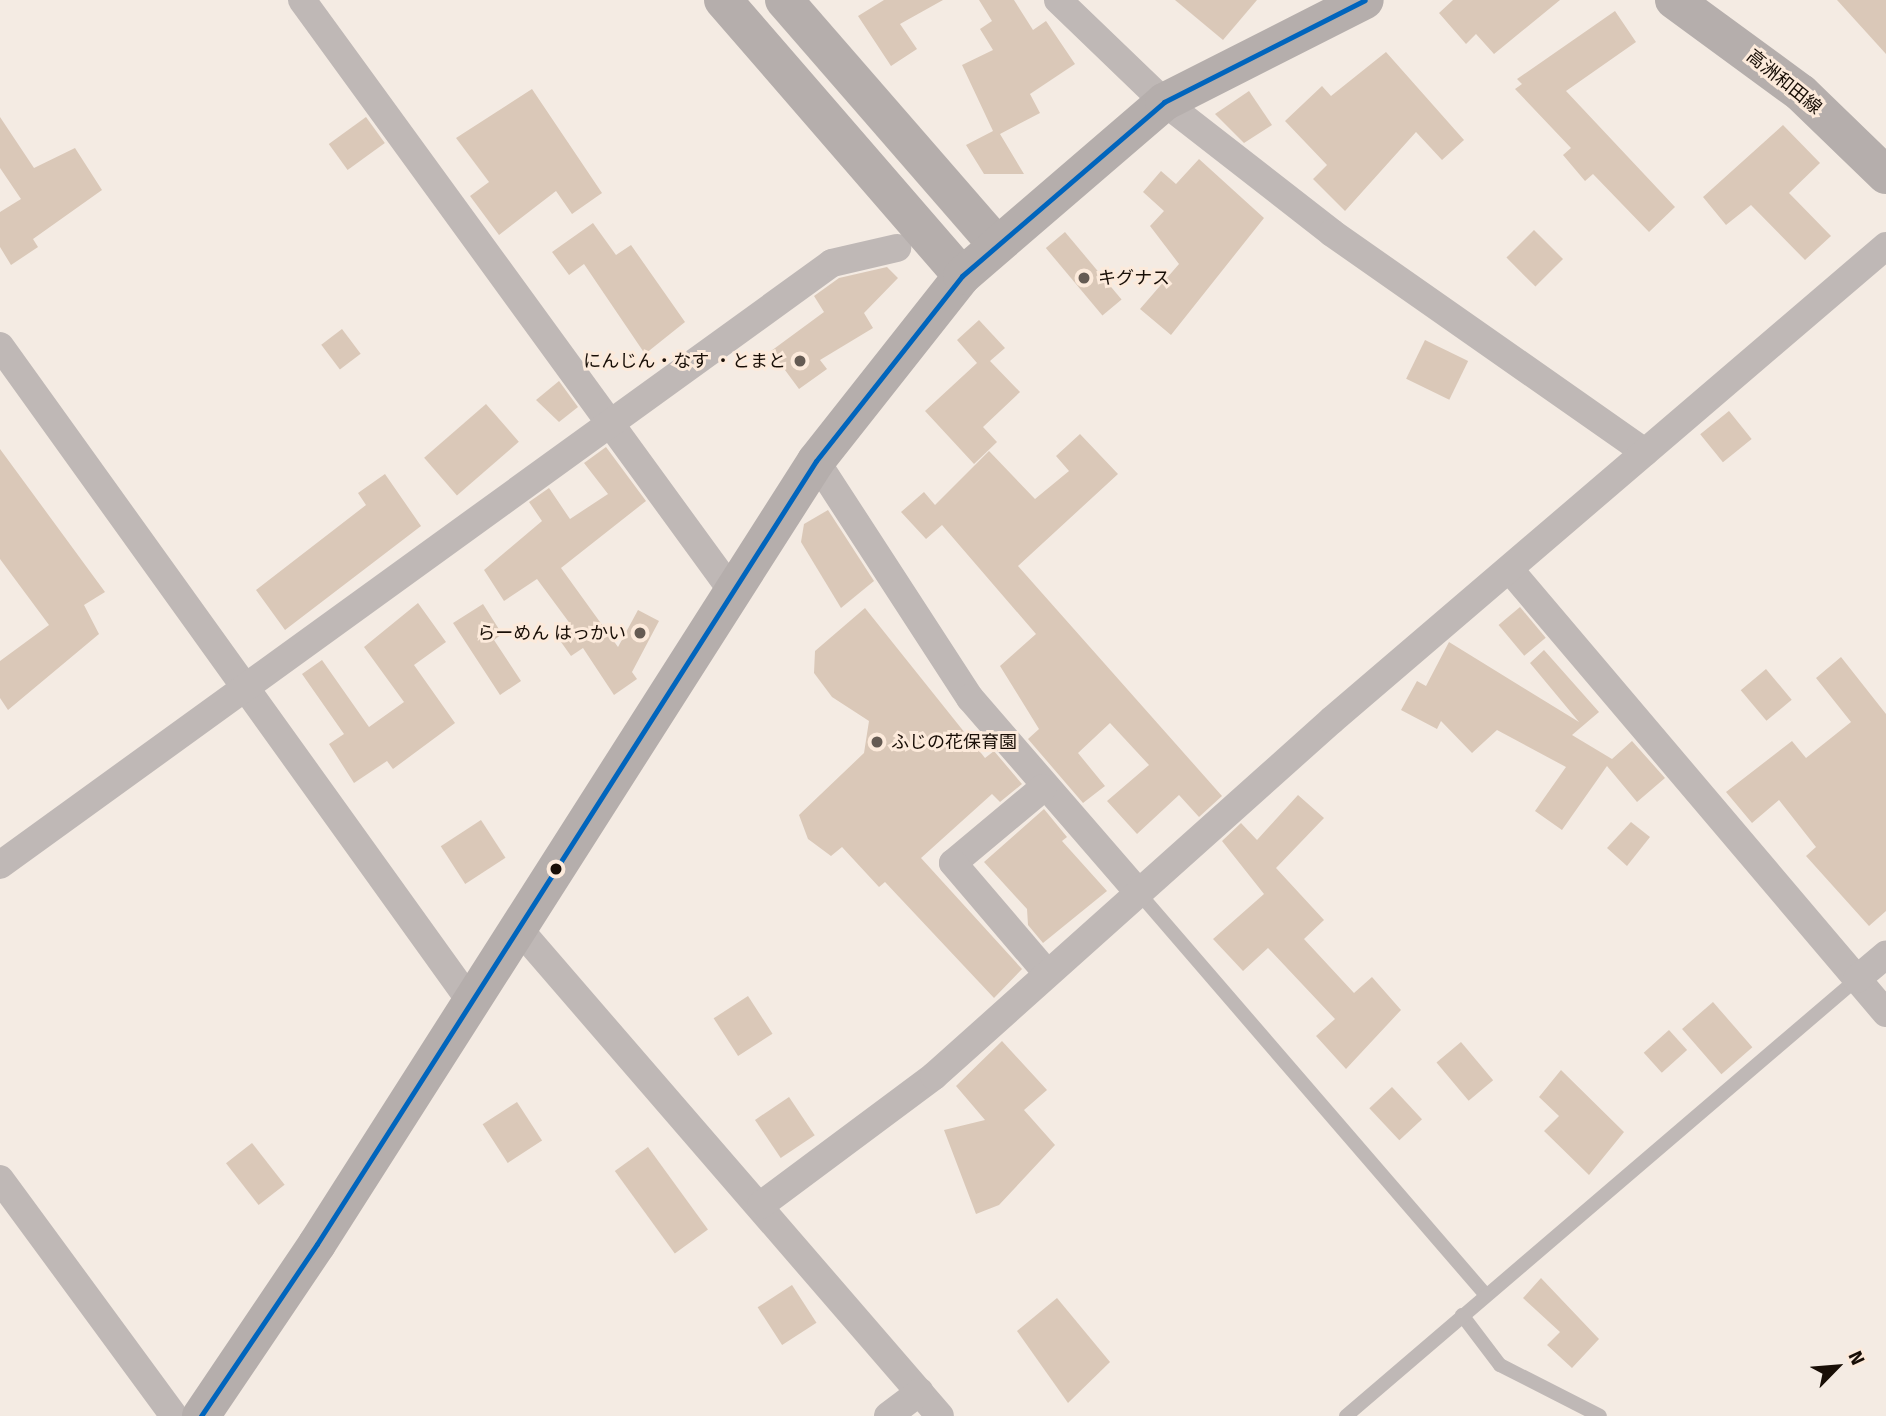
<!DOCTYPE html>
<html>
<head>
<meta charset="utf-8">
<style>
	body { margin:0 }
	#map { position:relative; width:1886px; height:1416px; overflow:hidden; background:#f4ebe3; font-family:"Fira Sans","Noto Sans JP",sans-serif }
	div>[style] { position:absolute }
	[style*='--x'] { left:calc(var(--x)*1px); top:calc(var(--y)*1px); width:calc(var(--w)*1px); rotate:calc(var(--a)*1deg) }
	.building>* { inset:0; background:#dac8b8; transform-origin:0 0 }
	.lane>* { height:14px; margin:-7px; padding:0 7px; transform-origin:7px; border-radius:7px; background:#bfb8b6 }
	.street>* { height:28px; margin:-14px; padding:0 14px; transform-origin:14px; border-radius:14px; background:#bfb8b6 }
	.secondary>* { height:38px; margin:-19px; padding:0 19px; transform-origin:19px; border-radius:19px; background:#b5aeac }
	.bus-1>* { height:5px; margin:-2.5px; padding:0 2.5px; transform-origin:2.5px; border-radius:2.5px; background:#0065bd }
	.dots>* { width:19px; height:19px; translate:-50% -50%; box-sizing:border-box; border:4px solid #fceadb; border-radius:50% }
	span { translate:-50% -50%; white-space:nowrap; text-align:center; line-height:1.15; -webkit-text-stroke:6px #fceadb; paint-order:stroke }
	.street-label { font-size:18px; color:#180e06 }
	.poi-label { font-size:18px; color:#180e06 }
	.left { translate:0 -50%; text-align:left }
	.right { translate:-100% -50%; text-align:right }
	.north { position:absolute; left:1802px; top:1332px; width:70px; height:70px; -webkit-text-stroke:5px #fceadb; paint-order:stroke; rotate:65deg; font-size:19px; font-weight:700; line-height:28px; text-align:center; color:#180e06 }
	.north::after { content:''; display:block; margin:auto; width:24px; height:32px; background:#180e06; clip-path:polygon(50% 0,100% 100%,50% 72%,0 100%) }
</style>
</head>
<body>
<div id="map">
	<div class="building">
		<i style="clip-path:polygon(884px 0,943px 0,900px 24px,917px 49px,891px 66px,858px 16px)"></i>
		<i style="clip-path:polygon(979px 0,1014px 0,1033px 30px,1046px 21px,1075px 64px,1030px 94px,1040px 113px,1000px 134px,1024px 174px,984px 174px,966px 145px,993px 131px,962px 65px,993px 50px,980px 29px,992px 21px)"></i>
		<i style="clip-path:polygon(1175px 0,1257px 0,1223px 40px)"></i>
		<i style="clip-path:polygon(1453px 0,1560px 0,1494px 54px,1476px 34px,1466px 44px,1439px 13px)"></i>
		<i style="clip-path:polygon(1837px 0,1886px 0,1886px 54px)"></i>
		<i style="clip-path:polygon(1615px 11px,1636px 42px,1566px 91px,1675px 207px,1649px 232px,1593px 174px,1585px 181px,1563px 155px,1571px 148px,1515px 89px,1522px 84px,1517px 79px)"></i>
		<i style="clip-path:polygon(1386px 52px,1464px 140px,1442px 160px,1416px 132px,1345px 211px,1313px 179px,1327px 165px,1285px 121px,1322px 86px,1331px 96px)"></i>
		<i style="clip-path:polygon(532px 89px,602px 193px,572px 214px,556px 191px,499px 235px,470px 196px,489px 182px,456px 138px)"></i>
		<i style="clip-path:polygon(1249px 91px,1272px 125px,1244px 143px,1215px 114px)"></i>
		<i style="clip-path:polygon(0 117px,34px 168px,75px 148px,102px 190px,33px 239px,38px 247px,11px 265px,0 247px,0 212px,21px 199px,0 168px)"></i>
		<i style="left:366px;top:117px;width:32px;height:46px;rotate:54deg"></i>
		<i style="clip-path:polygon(1783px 125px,1820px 163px,1789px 193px,1831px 236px,1805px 260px,1751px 205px,1726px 225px,1703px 197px)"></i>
		<i style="clip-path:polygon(1199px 159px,1264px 218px,1171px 335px,1140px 309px,1179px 264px,1150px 226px,1164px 211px,1143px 192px,1161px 171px,1176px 184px)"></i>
		<i style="clip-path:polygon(593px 223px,616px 255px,631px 245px,685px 322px,645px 354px,584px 264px,569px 275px,552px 252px)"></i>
		<i style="left:1534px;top:230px;width:41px;height:39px;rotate:45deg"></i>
		<i style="left:1065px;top:232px;width:88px;height:25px;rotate:50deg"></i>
		<i style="clip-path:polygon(887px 267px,898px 278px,864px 313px,873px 328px,820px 360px,827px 369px,799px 389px,771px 351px,824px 312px,814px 296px,839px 278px)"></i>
		<i style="clip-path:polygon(979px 320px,1005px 348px,990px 361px,1020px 392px,983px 427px,997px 442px,974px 464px,925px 411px,977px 363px,957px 340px)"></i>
		<i style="left:342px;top:329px;width:31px;height:26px;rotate:53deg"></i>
		<i style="left:1425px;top:340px;width:48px;height:43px;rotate:26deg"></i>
		<i style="clip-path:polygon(559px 381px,578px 407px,559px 422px,536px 400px)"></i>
		<i style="left:486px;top:404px;width:50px;height:82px;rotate:49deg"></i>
		<i style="left:1729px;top:411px;width:36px;height:37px;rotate:51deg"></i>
		<i style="clip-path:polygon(1080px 434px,1118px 474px,1018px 566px,1222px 796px,1199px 817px,1179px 795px,1137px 834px,1107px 801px,1149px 765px,1110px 723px,1078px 753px,1105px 786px,1083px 803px,1028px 739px,1039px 729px,1000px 666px,1036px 634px,942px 525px,926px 539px,901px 512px,924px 492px,935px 505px,989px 451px,1035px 499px,1069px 471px,1056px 456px)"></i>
		<i style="clip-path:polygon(606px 447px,646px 501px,561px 568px,618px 647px,638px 610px,659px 621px,632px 672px,637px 679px,614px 695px,583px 648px,571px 656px,556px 635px,571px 625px,537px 579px,504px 601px,484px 570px,542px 521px,529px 502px,549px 488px,570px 519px,608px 494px,584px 463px)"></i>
		<i style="clip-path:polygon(0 449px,105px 592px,84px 605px,99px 634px,8px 710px,0 698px,0 661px,49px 625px,0 559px)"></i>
		<i style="clip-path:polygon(385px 474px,421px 526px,285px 630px,256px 590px,366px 505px,358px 493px)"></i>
		<i style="clip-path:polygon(828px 510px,874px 581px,841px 608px,801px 542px,804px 524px)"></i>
		<i style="clip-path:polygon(418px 603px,446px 642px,414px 665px,455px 723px,393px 769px,387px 761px,354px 783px,329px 744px,344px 734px,302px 674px,322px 660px,369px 727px,404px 702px,364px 647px)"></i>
		<i style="clip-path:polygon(483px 604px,502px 634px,494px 640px,521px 681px,500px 695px,453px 623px)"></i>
		<i style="left:1520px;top:607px;width:40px;height:28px;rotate:50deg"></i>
		<i style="clip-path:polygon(865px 608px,985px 758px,994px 751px,1022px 784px,1000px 802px,992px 794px,921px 858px,1022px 969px,994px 998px,885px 882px,879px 887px,842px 847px,831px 856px,808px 839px,799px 815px,864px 753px,869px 721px,832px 697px,814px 673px,815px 651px)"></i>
		<i style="clip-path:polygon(1449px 642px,1579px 722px,1530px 663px,1544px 650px,1599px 712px,1572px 735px,1612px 759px,1632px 741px,1665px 778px,1637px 802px,1607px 766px,1562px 830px,1535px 811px,1566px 767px,1497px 730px,1472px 753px,1441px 721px,1437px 729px,1401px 710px,1417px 681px,1426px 686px)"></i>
		<i style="clip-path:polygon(1841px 657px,1886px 714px,1886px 911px,1869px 926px,1806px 856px,1816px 847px,1779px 800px,1752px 823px,1726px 792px,1792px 741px,1806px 758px,1851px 722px,1816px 678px)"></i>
		<i style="left:1766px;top:669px;width:40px;height:33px;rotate:50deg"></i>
		<i style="clip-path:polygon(1298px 795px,1324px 818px,1276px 868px,1324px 920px,1304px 939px,1354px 993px,1372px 977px,1401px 1010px,1346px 1069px,1316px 1036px,1335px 1019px,1268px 948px,1243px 971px,1213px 939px,1264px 894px,1222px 841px,1241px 823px,1257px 840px)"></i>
		<i style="clip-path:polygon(1044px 809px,1067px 837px,1062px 841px,1107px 891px,1043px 943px,1028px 925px,1027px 909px,984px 862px)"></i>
		<i style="left:481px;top:820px;width:45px;height:48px;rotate:57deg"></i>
		<i style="clip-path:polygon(1631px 822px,1650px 837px,1627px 866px,1607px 848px)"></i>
		<i style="left:748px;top:996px;width:45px;height:41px;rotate:57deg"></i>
		<i style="left:1713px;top:1002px;width:60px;height:41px;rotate:49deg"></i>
		<i style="left:1669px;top:1030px;width:27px;height:34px;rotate:48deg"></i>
		<i style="clip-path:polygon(1002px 1041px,1047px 1090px,1024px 1110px,1055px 1145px,999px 1205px,976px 1214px,944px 1130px,985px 1120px,956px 1086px)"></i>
		<i style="left:1461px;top:1042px;width:50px;height:32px;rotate:50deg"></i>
		<i style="clip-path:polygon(1561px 1070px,1624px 1132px,1589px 1175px,1544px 1131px,1559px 1116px,1539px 1097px)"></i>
		<i style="left:1392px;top:1087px;width:44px;height:31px;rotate:47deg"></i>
		<i style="left:789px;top:1097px;width:46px;height:41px;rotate:56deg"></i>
		<i style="left:517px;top:1102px;width:46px;height:41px;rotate:57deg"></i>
		<i style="left:252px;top:1143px;width:53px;height:33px;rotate:52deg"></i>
		<i style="left:648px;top:1147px;width:102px;height:41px;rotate:54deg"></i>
		<i style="clip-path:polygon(1541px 1278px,1599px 1339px,1572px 1368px,1547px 1345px,1560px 1332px,1523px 1298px)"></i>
		<i style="left:792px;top:1285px;width:45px;height:41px;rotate:57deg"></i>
		<i style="clip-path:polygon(1057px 1298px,1110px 1362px,1068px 1403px,1017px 1331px)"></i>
	</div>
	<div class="lane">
		<i style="--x:1138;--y:892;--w:531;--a:49.2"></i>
		<i style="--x:1462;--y:1315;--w:63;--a:52.8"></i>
		<i style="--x:1500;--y:1365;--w:112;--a:27"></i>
		<i style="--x:1346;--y:1416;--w:672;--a:-40.54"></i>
	</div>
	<div class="street">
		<i style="--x:302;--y:0;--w:731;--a:53.96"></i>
		<i style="--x:1058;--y:0;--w:147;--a:43.9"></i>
		<i style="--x:1164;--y:102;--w:213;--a:37.9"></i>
		<i style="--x:1332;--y:233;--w:382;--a:35"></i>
		<i style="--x:0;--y:346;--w:808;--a:54.32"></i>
		<i style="--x:816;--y:461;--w:283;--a:57"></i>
		<i style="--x:970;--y:698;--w:257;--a:49.1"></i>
		<i style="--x:1510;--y:570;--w:581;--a:49.68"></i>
		<i style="--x:1043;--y:788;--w:117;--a:140.2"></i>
		<i style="--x:953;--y:863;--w:143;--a:49.5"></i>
		<i style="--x:0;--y:865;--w:1027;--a:-35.89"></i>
		<i style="--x:832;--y:263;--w:67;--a:-13"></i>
		<i style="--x:518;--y:928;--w:645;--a:49.15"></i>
		<i style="--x:1857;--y:979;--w:38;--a:-40"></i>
		<i style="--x:0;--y:1179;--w:294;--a:53.7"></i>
		<i style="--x:761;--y:1205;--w:216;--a:-36.7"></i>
		<i style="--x:934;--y:1076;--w:534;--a:-41.81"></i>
		<i style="--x:1332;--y:720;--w:729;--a:-40.55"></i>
		<i style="--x:888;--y:1416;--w:40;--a:-37"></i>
	</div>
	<div class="secondary">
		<i style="--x:723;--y:0;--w:365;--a:49.1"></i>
		<i style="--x:784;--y:0;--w:325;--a:49"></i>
		<i style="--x:1674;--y:0;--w:157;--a:36.2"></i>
		<i style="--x:1801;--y:93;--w:118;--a:44"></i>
		<i style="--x:201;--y:1416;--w:207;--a:-56"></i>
		<i style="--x:317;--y:1244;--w:928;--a:-57.49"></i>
		<i style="--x:816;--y:461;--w:236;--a:-51.7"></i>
		<i style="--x:962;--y:276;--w:267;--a:-40.7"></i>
		<i style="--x:1164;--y:102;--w:225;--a:-26.9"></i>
	</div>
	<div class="bus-1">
		<i style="--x:201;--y:1416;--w:207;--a:-56"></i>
		<i style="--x:317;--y:1244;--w:928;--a:-57.49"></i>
		<i style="--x:816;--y:461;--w:236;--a:-51.7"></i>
		<i style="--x:962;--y:276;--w:267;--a:-40.7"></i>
		<i style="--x:1164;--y:102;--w:225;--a:-26.9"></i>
	</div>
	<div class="dots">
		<i style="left:1084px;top:278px;background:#655b53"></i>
		<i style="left:800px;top:361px;background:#655b53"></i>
		<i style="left:640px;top:633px;background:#655b53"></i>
		<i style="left:877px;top:742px;background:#655b53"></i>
		<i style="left:556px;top:869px;background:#180e06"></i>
	</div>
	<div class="street-label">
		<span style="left:1784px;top:82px;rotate:39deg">高洲和田線</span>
	</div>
	<div class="poi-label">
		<span class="left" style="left:1098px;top:278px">キグナス</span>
		<span class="right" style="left:786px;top:361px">にんじん・なす ・とまと</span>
		<span class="right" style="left:626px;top:633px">らーめん はっかい</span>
		<span class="left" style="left:891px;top:742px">ふじの花保育園</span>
	</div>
	<div class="north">N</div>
</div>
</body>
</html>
